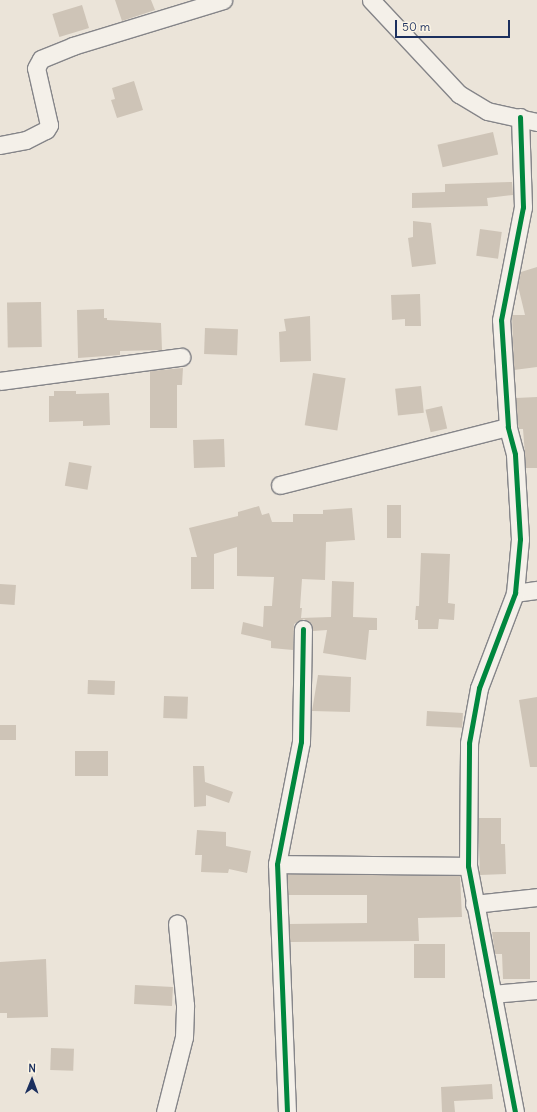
<!DOCTYPE html>
<html>
<head>
<meta charset="utf-8">
<style>
	body { margin:0 }
	#map { position:relative; width:537px; height:1112px; overflow:hidden; background:#ebe4d9; font-family:Delius,sans-serif }
	div>[style] { position:absolute }
	[style*='--x'] { left:calc(var(--x)*1px); top:calc(var(--y)*1px); width:calc(var(--w)*1px); rotate:calc(var(--a)*1deg) }
	.building>* { inset:0; background:#cec4b7; transform-origin:0 0 }
	.roads { filter:drop-shadow(1px 0 #858589) drop-shadow(-1px 0 #858589) drop-shadow(0 1px #858589) drop-shadow(0 -1px #858589) }
	.street>* { height:17px; margin:-8.5px; padding:0 8.5px; transform-origin:8.5px; border-radius:8.5px; background:#f4f0e9 }
	.cycleway>* { height:5px; margin:-2.5px; padding:0 2.5px; transform-origin:2.5px; border-radius:2.5px; background:#00873e }
	span { translate:-50% -50%; white-space:nowrap; text-align:center; line-height:1.15; -webkit-text-stroke:3px #fcf5e5; paint-order:stroke }
	.north { position:absolute; left:12px; top:1060px; width:40px; height:40px; -webkit-text-stroke:3px #fcf5e5; paint-order:stroke; rotate:1deg; font-size:11px; font-weight:700; line-height:16px; text-align:center; color:#1b2f5e }
	.north::after { content:''; display:block; margin:auto; width:14px; height:18px; background:#1b2f5e; clip-path:polygon(50% 0,100% 100%,50% 72%,0 100%) }
	.scale { position:absolute; left:395px; top:20px; width:115px; height:18px; box-sizing:border-box; border:2px solid #1b2f5e; border-top:0; padding-left:5px; font-size:12px; line-height:14px; white-space:nowrap; color:#1b2f5e; -webkit-text-stroke:3px #fcf5e5; paint-order:stroke }
</style>
</head>
<body>
<div id="map">
	<div class="building">
		<i style="clip-path:polygon(115px 0,151px 0,155px 10px,122px 21px)"></i>
		<i style="left:82px;top:5px;width:24px;height:31px;rotate:73deg"></i>
		<i style="clip-path:polygon(134px 81px,143px 110px,117px 118px,111px 100px,115px 99px,112px 88px)"></i>
		<i style="left:493px;top:132px;width:23px;height:57px;rotate:77deg"></i>
		<i style="clip-path:polygon(512px 182px,513px 195px,487px 198px,488px 206px,412px 208px,412px 193px,445px 192px,445px 184px)"></i>
		<i style="clip-path:polygon(413px 221px,431px 223px,436px 264px,412px 267px,408px 238px,413px 237px)"></i>
		<i style="left:480px;top:229px;width:22px;height:27px;rotate:8deg"></i>
		<i style="clip-path:polygon(537px 267px,537px 367px,514px 370px,512px 315px,525px 315px,518px 286px,521px 272px)"></i>
		<i style="clip-path:polygon(420px 294px,421px 326px,405px 326px,405px 319px,392px 320px,391px 295px)"></i>
		<i style="left:41px;top:302px;width:45px;height:34px;rotate:89deg"></i>
		<i style="clip-path:polygon(104px 309px,104px 318px,107px 318px,107px 320px,161px 323px,162px 350px,120px 351px,120px 355px,78px 358px,77px 310px)"></i>
		<i style="clip-path:polygon(310px 316px,311px 361px,280px 362px,279px 332px,286px 331px,284px 319px)"></i>
		<i style="left:205px;top:328px;width:33px;height:26px;rotate:2deg"></i>
		<i style="clip-path:polygon(183px 368px,182px 385px,177px 385px,177px 428px,150px 428px,150px 371px)"></i>
		<i style="left:313px;top:373px;width:33px;height:53px;rotate:9deg"></i>
		<i style="left:421px;top:386px;width:27px;height:26px;rotate:84deg"></i>
		<i style="clip-path:polygon(54px 391px,76px 391px,76px 394px,109px 393px,110px 425px,83px 426px,83px 421px,49px 422px,49px 396px,54px 396px)"></i>
		<i style="clip-path:polygon(537px 397px,537px 468px,526px 468px,523px 429px,519px 429px,518px 425px,516px 398px)"></i>
		<i style="left:442px;top:406px;width:23px;height:17px;rotate:77deg"></i>
		<i style="left:224px;top:439px;width:28px;height:31px;rotate:88deg"></i>
		<i style="left:69px;top:462px;width:23px;height:24px;rotate:10deg"></i>
		<i style="left:387px;top:505px;width:14px;height:33px"></i>
		<i style="clip-path:polygon(259px 506px,262px 515px,269px 513px,272px 522px,293px 522px,293px 514px,323px 514px,323px 510px,352px 508px,355px 540px,326px 542px,325px 580px,302px 579px,300px 608px,302px 608px,301px 618px,331px 617px,332px 581px,354px 582px,353px 617px,377px 618px,377px 630px,369px 630px,366px 660px,323px 653px,327px 630px,313px 631px,312px 624px,304px 619px,294px 624px,293px 650px,271px 648px,271px 641px,241px 634px,243px 622px,263px 627px,264px 606px,272px 606px,274px 577px,237px 576px,237px 547px,214px 554px,214px 589px,191px 589px,191px 557px,197px 557px,189px 528px,238px 516px,238px 512px)"></i>
		<i style="clip-path:polygon(421px 553px,450px 554px,448px 603px,455px 604px,454px 620px,439px 619px,438px 629px,418px 629px,418px 620px,415px 620px,416px 606px,419px 606px)"></i>
		<i style="left:0;top:584px;width:16px;height:20px;rotate:4deg"></i>
		<i style="clip-path:polygon(318px 675px,351px 677px,350px 712px,312px 711px)"></i>
		<i style="left:88px;top:680px;width:27px;height:14px;rotate:2deg"></i>
		<i style="left:164px;top:696px;width:24px;height:22px;rotate:2deg"></i>
		<i style="clip-path:polygon(537px 697px,537px 767px,530px 767px,519px 700px)"></i>
		<i style="left:427px;top:711px;width:36px;height:15px;rotate:3deg"></i>
		<i style="left:16px;top:725px;width:15px;height:16px;rotate:90deg"></i>
		<i style="left:75px;top:751px;width:33px;height:25px"></i>
		<i style="clip-path:polygon(193px 766px,204px 766px,205px 782px,233px 792px,229px 803px,206px 795px,206px 806px,194px 807px)"></i>
		<i style="clip-path:polygon(478px 818px,501px 818px,501px 844px,505px 844px,506px 874px,480px 875px)"></i>
		<i style="clip-path:polygon(197px 830px,226px 832px,226px 846px,251px 851px,247px 873px,229px 869px,228px 873px,201px 872px,202px 855px,195px 855px)"></i>
		<i style="clip-path:polygon(287px 874px,460px 876px,462px 917px,418px 918px,419px 941px,290px 942px,289px 924px,367px 923px,367px 895px,288px 895px)"></i>
		<i style="clip-path:polygon(492px 932px,530px 932px,530px 979px,503px 979px,502px 954px,495px 954px)"></i>
		<i style="left:414px;top:944px;width:31px;height:34px"></i>
		<i style="clip-path:polygon(46px 959px,48px 1017px,7px 1018px,7px 1013px,0 1013px,0 962px)"></i>
		<i style="left:135px;top:985px;width:38px;height:19px;rotate:3deg"></i>
		<i style="left:51px;top:1048px;width:23px;height:22px;rotate:2deg"></i>
		<i style="clip-path:polygon(492px 1084px,493px 1099px,454px 1101px,455px 1112px,442px 1112px,441px 1087px)"></i>
	</div>
	<div class="roads">
		<div class="street">
			<i style="--x:371;--y:0;--w:129;--a:46.9"></i>
			<i style="--x:459;--y:94;--w:33;--a:31"></i>
			<i style="--x:487;--y:111;--w:51;--a:12.4"></i>
			<i style="--x:0;--y:145;--w:26;--a:-11"></i>
			<i style="--x:26;--y:140;--w:22;--a:-27"></i>
			<i style="--x:46;--y:130;--w:6;--a:-59"></i>
			<i style="--x:49;--y:125;--w:58;--a:-102.8"></i>
			<i style="--x:36;--y:68;--w:10;--a:-61"></i>
			<i style="--x:41;--y:59;--w:35;--a:-22"></i>
			<i style="--x:73;--y:46;--w:157;--a:-17"></i>
			<i style="--x:0;--y:381;--w:183;--a:-7.6"></i>
			<i style="--x:280;--y:485;--w:235;--a:-14.3"></i>
			<i style="--x:515;--y:593;--w:22;--a:-8"></i>
			<i style="--x:277;--y:864;--w:191;--a:0.6"></i>
			<i style="--x:474;--y:904;--w:63;--a:-6.3"></i>
			<i style="--x:492;--y:994;--w:45;--a:-5.1"></i>
			<i style="--x:165;--y:1112;--w:77;--a:-75.8"></i>
			<i style="--x:184;--y:1037;--w:32;--a:-88"></i>
			<i style="--x:185;--y:1005;--w:82;--a:-95.6"></i>
			<i style="--x:287;--y:1112;--w:248;--a:-92.3"></i>
			<i style="--x:277;--y:864;--w:124;--a:-78.9"></i>
			<i style="--x:301;--y:742;--w:113;--a:-89"></i>
			<i style="--x:515;--y:1112;--w:250;--a:-100.8"></i>
			<i style="--x:468;--y:866;--w:123;--a:-89.5"></i>
			<i style="--x:469;--y:743;--w:56;--a:-79.7"></i>
			<i style="--x:479;--y:688;--w:102;--a:-69.2"></i>
			<i style="--x:515;--y:593;--w:54;--a:-84.7"></i>
			<i style="--x:520;--y:539;--w:85;--a:-93.4"></i>
			<i style="--x:515;--y:454;--w:28;--a:-105"></i>
			<i style="--x:508;--y:427;--w:107;--a:-93.7"></i>
			<i style="--x:501;--y:320;--w:115;--a:-79"></i>
			<i style="--x:523;--y:207;--w:90;--a:-91.9"></i>
		</div>
	</div>
	<div class="cycleway">
		<i style="--x:287;--y:1112;--w:248;--a:-92.3"></i>
		<i style="--x:277;--y:864;--w:124;--a:-78.9"></i>
		<i style="--x:301;--y:742;--w:113;--a:-89"></i>
		<i style="--x:515;--y:1112;--w:250;--a:-100.8"></i>
		<i style="--x:468;--y:866;--w:123;--a:-89.5"></i>
		<i style="--x:469;--y:743;--w:56;--a:-79.7"></i>
		<i style="--x:479;--y:688;--w:102;--a:-69.2"></i>
		<i style="--x:515;--y:593;--w:54;--a:-84.7"></i>
		<i style="--x:520;--y:539;--w:85;--a:-93.4"></i>
		<i style="--x:515;--y:454;--w:28;--a:-105"></i>
		<i style="--x:508;--y:427;--w:107;--a:-93.7"></i>
		<i style="--x:501;--y:320;--w:115;--a:-79"></i>
		<i style="--x:523;--y:207;--w:90;--a:-91.9"></i>
	</div>
	<div class="north">N</div>
	<div class="scale">50 m</div>
</div>
</body>
</html>
